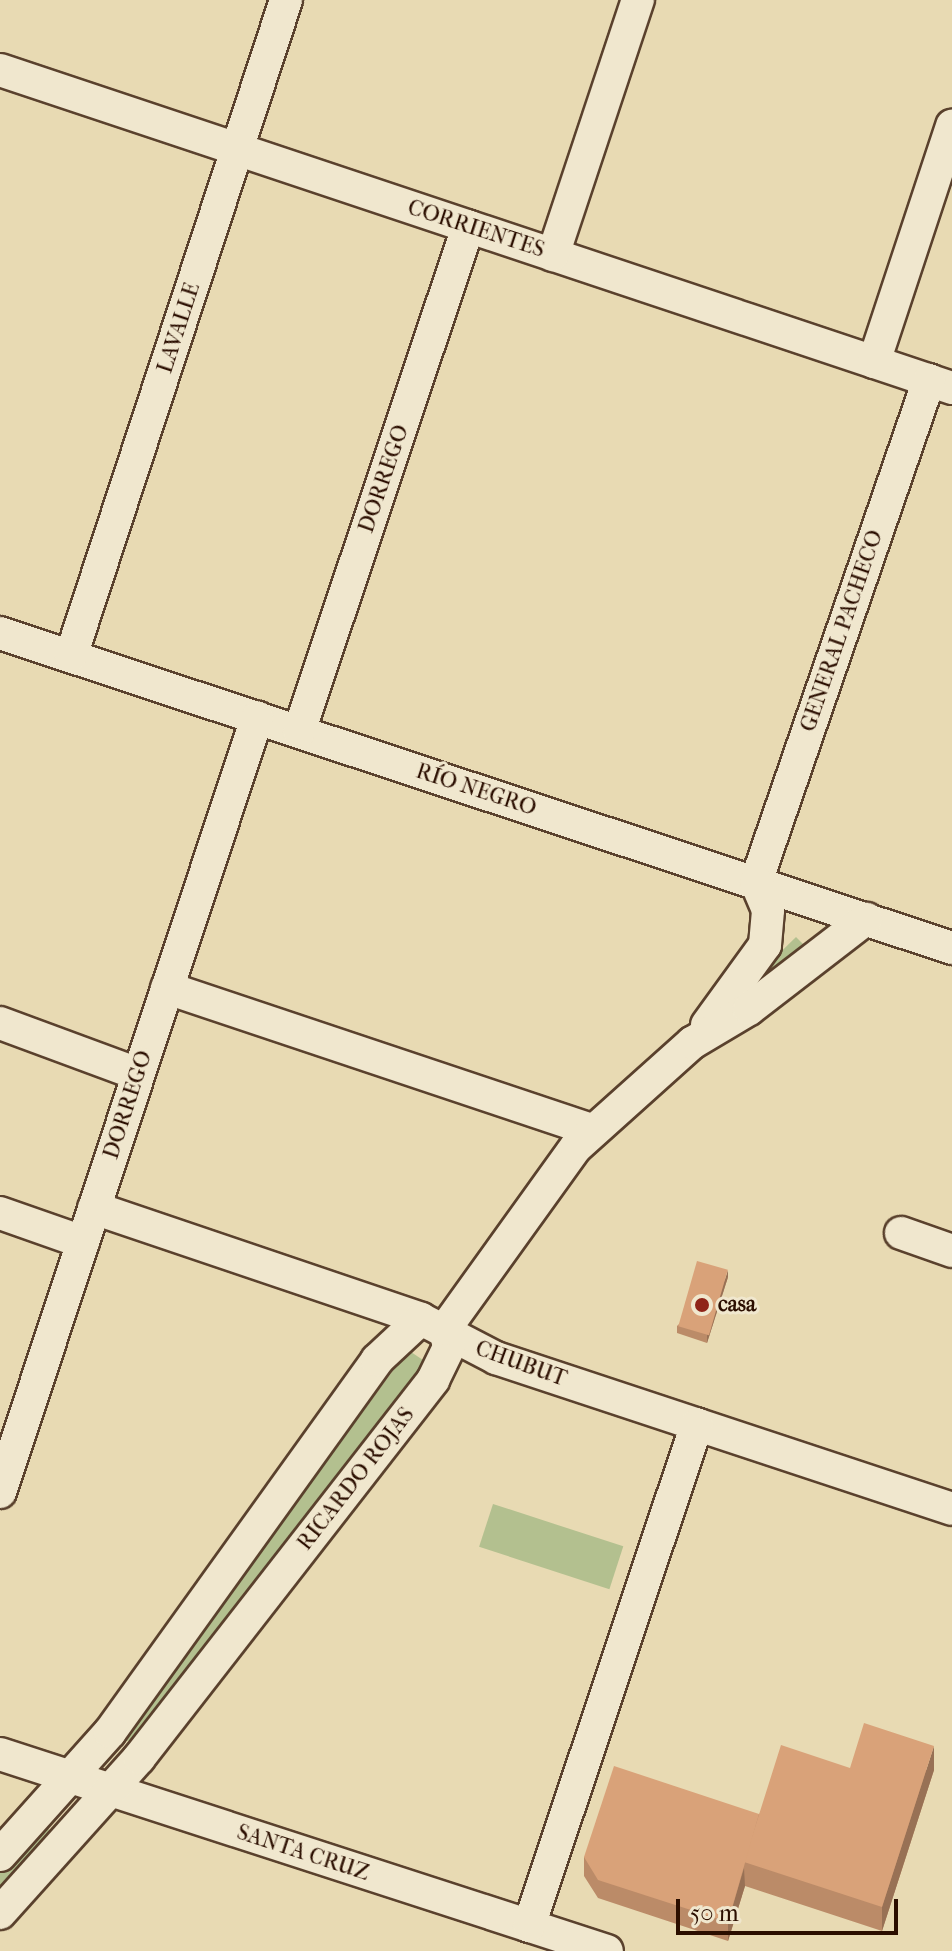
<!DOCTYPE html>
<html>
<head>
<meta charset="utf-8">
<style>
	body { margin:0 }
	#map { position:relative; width:952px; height:1951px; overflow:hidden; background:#e8dab3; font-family:"IM FELL French Canon",serif }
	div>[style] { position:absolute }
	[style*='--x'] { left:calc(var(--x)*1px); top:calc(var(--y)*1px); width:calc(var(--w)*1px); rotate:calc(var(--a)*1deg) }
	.green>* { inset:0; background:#b3c08f; transform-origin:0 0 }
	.roads { filter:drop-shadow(2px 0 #5a412d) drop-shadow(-2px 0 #5a412d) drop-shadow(0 2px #5a412d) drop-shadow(0 -2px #5a412d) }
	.street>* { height:32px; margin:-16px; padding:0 16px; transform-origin:16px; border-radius:16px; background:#f0e7ce }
	.wall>* { inset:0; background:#bb8b68 }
	.shaded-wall>* { inset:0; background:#987155 }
	.building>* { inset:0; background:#d9a279; transform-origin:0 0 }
	.dots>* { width:22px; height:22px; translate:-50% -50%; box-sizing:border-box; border:4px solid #f0e7ce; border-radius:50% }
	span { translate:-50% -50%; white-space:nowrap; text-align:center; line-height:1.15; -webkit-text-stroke:6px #f0e7ce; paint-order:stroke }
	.street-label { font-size:22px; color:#2b0e00 }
	.poi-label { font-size:22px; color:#2b0e00; font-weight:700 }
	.left { translate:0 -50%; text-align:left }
	.scale { position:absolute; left:676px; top:1899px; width:222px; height:36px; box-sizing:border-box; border:4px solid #2b0e00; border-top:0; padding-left:10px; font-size:24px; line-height:28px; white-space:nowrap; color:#2b0e00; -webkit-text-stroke:6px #f0e7ce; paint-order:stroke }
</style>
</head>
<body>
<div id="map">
	<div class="green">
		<i style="clip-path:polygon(796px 937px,803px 944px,802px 950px,759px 983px,753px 979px)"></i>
		<i style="clip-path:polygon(408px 1350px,423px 1360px,421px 1372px,135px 1740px,127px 1741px,124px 1738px)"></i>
		<i style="left:493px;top:1504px;width:137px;height:45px;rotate:18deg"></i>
		<i style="clip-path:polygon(45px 1827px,54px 1833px,0 1900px,0 1871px)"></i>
	</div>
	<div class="roads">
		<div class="street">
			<i style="--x:0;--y:70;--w:1004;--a:18.47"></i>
			<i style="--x:553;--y:255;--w:269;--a:-71.6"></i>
			<i style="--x:874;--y:362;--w:249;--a:-71.7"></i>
			<i style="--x:0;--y:633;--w:1003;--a:18.31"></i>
			<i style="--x:71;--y:656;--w:690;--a:-71.85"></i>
			<i style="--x:299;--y:732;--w:533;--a:-71.5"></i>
			<i style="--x:756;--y:882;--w:531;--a:-70.98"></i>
			<i style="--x:167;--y:988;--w:447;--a:18.5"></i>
			<i style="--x:0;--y:1023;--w:147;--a:20.3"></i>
			<i style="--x:707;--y:1025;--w:99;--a:-54.1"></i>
			<i style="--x:765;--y:945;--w:35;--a:-85"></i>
			<i style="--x:768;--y:910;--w:30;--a:-113"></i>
			<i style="--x:94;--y:1208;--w:345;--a:18.7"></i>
			<i style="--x:421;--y:1319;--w:85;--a:27.5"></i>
			<i style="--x:496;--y:1358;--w:480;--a:18.3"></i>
			<i style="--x:0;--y:1213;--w:88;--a:19.3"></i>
			<i style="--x:901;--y:1233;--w:54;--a:19.4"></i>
			<i style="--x:0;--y:1492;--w:816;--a:-71.63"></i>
			<i style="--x:0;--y:1754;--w:638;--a:17.98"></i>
			<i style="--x:0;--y:1855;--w:165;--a:-48.2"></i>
			<i style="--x:110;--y:1732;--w:458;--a:-54.3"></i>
			<i style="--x:377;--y:1360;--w:60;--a:-43"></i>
			<i style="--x:0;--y:1913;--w:208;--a:-48.1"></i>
			<i style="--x:139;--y:1758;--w:479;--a:-52.1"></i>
			<i style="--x:433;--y:1380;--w:37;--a:-64"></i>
			<i style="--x:449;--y:1347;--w:18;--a:-103"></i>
			<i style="--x:445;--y:1329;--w:224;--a:-54.3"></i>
			<i style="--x:576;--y:1147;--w:156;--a:-41.9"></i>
			<i style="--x:692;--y:1043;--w:66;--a:-30.8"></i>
			<i style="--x:749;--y:1009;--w:148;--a:-37.6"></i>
			<i style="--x:529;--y:1926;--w:529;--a:-71.5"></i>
		</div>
	</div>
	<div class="wall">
		<i style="clip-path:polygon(728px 1277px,707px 1343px,677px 1333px,677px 1326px)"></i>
		<i style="clip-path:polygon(850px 1768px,934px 1770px,882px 1931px,745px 1886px,728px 1941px,598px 1898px,584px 1876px,584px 1857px,759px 1814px)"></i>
	</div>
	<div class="shaded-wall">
		<i style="clip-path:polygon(728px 1270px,728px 1277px,707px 1343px,707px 1336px)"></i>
		<i style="clip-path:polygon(934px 1746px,934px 1770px,882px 1931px,882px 1907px)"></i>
		<i style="clip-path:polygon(744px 1868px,745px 1886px,728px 1941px,728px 1922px)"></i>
	</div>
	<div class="building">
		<i style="left:697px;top:1261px;width:32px;height:68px;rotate:16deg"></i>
		<i style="clip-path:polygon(864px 1723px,934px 1746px,882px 1907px,744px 1862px,781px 1745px,850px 1768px)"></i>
		<i style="clip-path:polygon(614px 1766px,759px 1814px,728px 1922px,598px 1880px,584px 1857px)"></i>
	</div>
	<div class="dots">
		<i style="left:702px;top:1305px;background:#8f2418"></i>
	</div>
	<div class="street-label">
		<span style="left:476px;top:229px;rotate:18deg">CORRIENTES</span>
		<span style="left:179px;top:328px;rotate:-72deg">LAVALLE</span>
		<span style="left:384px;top:479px;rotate:-71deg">DORREGO</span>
		<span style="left:842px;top:631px;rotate:-71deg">GENERAL PACHECO</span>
		<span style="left:476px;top:790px;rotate:18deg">RÍO NEGRO</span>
		<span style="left:128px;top:1105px;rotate:-72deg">DORREGO</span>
		<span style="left:521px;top:1364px;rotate:20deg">CHUBUT</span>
		<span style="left:356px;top:1479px;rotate:-52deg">RICARDO ROJAS</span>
		<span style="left:303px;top:1853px;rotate:18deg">SANTA CRUZ</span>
	</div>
	<div class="poi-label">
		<span class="left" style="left:718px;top:1305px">casa</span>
	</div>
	<div class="scale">50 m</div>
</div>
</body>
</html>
